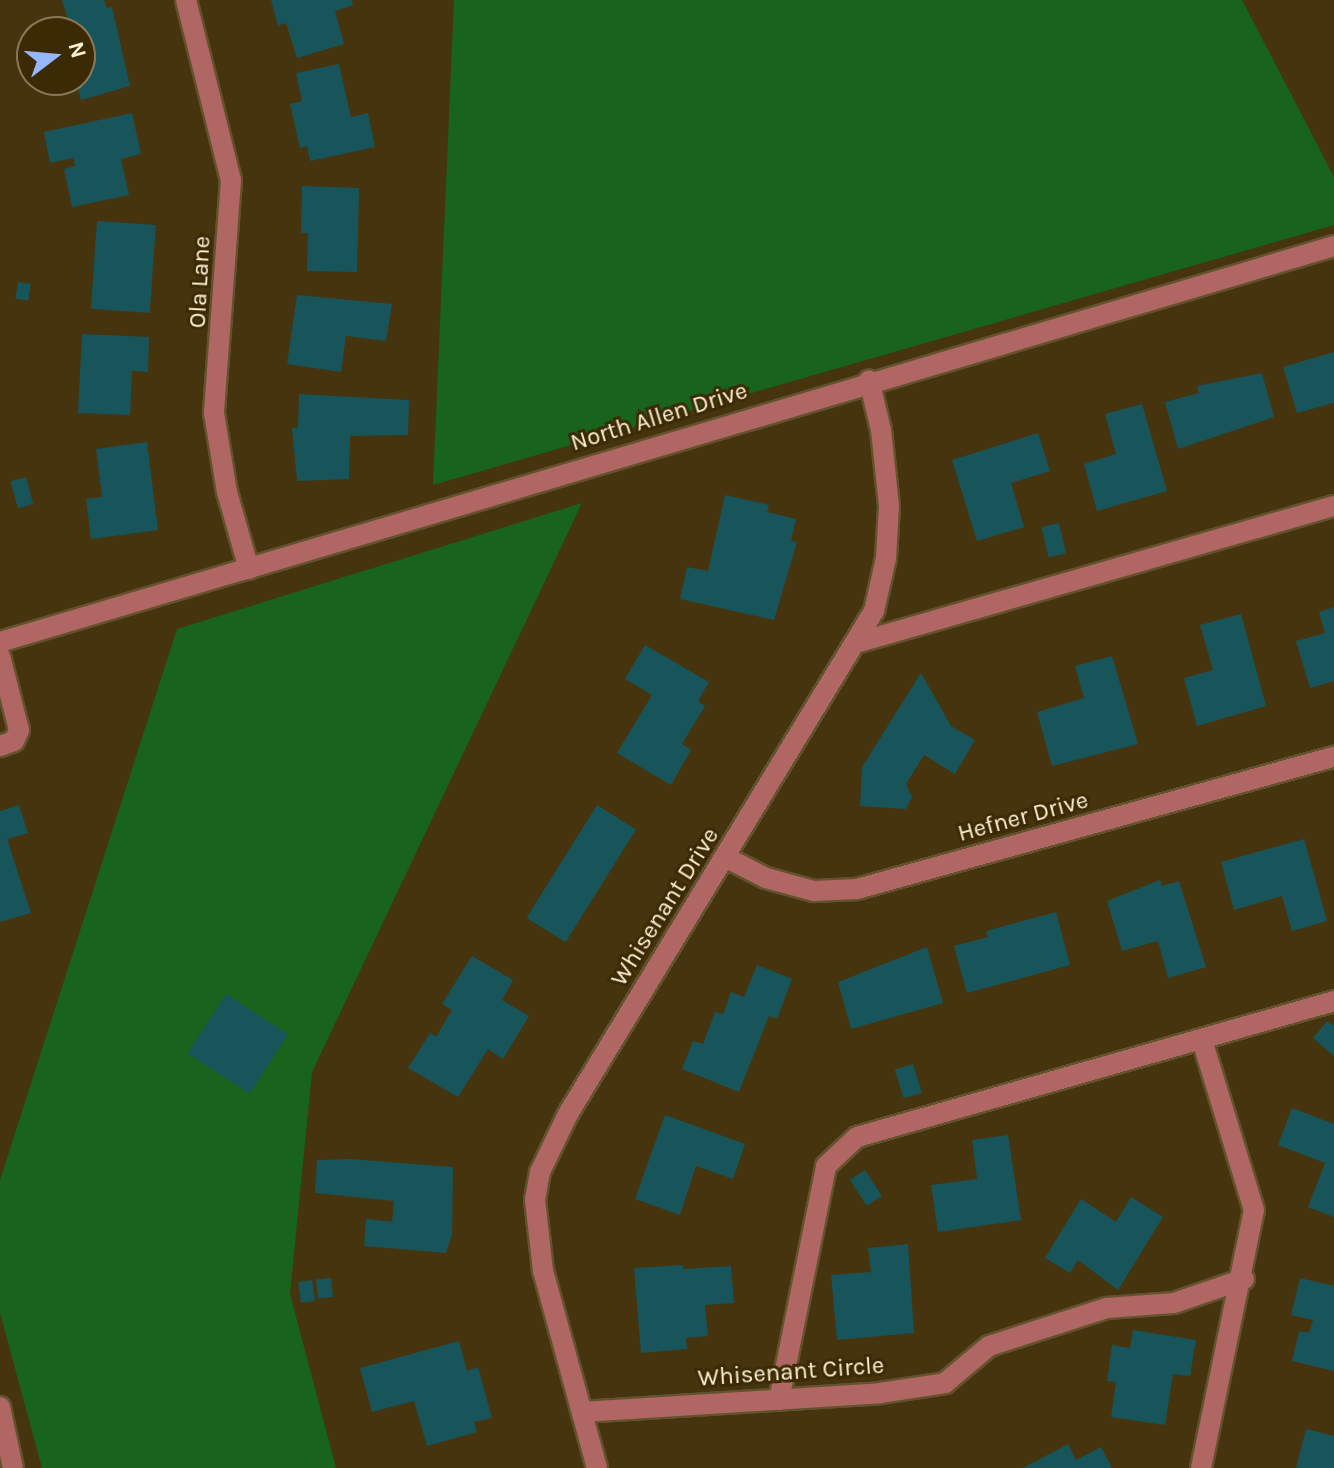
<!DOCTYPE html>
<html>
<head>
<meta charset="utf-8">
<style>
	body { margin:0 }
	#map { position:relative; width:1334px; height:1468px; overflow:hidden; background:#45340e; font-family:Karla,sans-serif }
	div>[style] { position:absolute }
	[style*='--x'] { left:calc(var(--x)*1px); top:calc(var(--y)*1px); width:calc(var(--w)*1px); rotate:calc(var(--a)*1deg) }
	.green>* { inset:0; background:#18641c }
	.building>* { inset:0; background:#18555a; transform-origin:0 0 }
	.roads { filter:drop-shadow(2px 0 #63522e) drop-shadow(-2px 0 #63522e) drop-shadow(0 2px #63522e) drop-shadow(0 -2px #63522e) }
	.minor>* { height:20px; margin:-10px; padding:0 10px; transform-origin:10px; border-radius:10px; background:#b06662 }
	span { translate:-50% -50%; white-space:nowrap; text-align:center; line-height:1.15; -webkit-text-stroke:6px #3b2a03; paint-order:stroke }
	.street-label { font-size:24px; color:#fef0d5 }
	.north { position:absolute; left:16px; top:16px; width:80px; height:80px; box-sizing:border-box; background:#3b2a03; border:2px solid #897957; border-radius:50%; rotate:74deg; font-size:22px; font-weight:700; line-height:32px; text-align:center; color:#fef0d5 }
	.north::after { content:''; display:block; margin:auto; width:28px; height:36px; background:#94b7fd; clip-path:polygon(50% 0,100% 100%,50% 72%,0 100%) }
</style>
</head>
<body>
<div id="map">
	<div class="green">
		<i style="clip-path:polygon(454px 0,1242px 0,1334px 177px,1334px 225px,433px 485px)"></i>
		<i style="clip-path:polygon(582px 503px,312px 1072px,290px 1294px,336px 1468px,42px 1468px,0 1313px,0 1180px,177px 629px)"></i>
	</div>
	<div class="building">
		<i style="clip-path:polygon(62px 0,104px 0,107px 8px,112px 7px,130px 86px,81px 100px,76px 80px,80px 80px,80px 32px,49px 29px,69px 23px)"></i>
		<i style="clip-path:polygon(271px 0,352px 0,353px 5px,335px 11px,344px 44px,297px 58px,286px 23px,278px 26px)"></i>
		<i style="clip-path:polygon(339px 64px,351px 117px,368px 113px,375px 147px,310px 161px,307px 146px,300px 148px,290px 104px,302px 101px,296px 73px)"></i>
		<i style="clip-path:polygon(132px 113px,141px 154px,121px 159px,129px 195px,72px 207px,64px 169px,75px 166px,73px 158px,50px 163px,44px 132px)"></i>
		<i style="clip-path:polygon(302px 186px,359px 188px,357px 272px,307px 271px,308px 233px,301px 233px)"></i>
		<i style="left:97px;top:221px;width:59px;height:88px;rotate:4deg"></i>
		<i style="left:18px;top:282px;width:13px;height:17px;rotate:9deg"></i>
		<i style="clip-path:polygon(297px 295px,392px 304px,386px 341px,346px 336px,341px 372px,287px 364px)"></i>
		<i style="clip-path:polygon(82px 334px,149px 337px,148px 372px,132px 371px,130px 415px,78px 413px)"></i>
		<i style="clip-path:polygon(1334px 352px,1334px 403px,1297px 413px,1283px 367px)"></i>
		<i style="clip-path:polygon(1262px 373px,1274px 417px,1178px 449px,1165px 402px,1199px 393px,1197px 386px)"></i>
		<i style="clip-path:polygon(299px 394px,409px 400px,408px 435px,350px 436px,349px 479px,297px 481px,292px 428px,298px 428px)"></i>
		<i style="clip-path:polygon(1142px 404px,1167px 491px,1097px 511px,1084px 464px,1116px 454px,1105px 414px)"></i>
		<i style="clip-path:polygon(1038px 433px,1050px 471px,1011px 483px,1024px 527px,977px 541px,952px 460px)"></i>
		<i style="clip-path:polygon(147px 442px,158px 530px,91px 539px,86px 499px,102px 497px,96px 449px)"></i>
		<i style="left:26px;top:477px;width:28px;height:16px;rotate:75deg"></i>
		<i style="clip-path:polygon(725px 495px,769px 505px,767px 512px,796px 519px,791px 541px,797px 542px,774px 620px,680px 599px,687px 567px,708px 571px)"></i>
		<i style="left:1059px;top:523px;width:31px;height:18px;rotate:77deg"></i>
		<i style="clip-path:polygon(1334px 607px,1334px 681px,1310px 688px,1296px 641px,1325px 633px,1319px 612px)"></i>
		<i style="clip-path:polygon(1241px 614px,1266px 706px,1197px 726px,1184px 678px,1213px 670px,1200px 625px)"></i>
		<i style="clip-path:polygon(645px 645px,709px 682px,698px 701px,705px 706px,682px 744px,691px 750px,671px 785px,617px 753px,652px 695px,625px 679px)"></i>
		<i style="clip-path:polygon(1112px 656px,1138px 744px,1052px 766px,1037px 712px,1084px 698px,1075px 666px)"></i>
		<i style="clip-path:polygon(921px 673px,951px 726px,975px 740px,955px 774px,924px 755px,906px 784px,912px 797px,906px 809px,860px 806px,862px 767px)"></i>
		<i style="clip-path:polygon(19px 805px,28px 833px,7px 839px,31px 913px,0 922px,0 811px)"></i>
		<i style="left:597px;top:805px;width:46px;height:133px;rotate:32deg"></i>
		<i style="clip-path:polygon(1304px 839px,1327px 921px,1292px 931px,1282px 896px,1234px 910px,1221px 862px)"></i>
		<i style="clip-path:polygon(1160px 880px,1162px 886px,1179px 881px,1206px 967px,1168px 978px,1158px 941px,1122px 951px,1107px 901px)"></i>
		<i style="clip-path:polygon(1056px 912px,1070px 965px,967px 993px,954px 946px,988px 937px,986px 931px)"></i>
		<i style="clip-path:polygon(927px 947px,943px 1003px,851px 1029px,838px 982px)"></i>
		<i style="clip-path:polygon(472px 956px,513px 980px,502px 1000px,529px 1016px,503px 1059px,488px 1049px,458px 1097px,408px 1068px,430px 1033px,436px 1037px,452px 1010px,442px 1004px)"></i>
		<i style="clip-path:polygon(757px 965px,792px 979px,777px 1019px,769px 1016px,739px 1092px,682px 1069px,693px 1041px,703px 1044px,715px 1012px,723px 1014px,731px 992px,744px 997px)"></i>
		<i style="left:226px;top:994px;width:74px;height:71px;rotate:33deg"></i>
		<i style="clip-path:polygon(1327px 1021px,1334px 1026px,1334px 1056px,1313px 1038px)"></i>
		<i style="left:913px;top:1064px;width:30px;height:19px;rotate:73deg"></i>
		<i style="clip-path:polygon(1292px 1108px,1334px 1124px,1334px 1217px,1308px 1207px,1325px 1163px,1278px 1145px)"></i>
		<i style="clip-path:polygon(665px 1115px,745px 1144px,733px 1179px,696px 1166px,680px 1215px,635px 1199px)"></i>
		<i style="clip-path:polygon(1008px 1135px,1021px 1220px,938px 1232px,931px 1185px,977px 1179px,972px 1140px)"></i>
		<i style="clip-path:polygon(349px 1159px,453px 1167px,452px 1234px,446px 1253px,364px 1246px,366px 1219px,392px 1222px,394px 1201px,315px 1193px,317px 1160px)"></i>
		<i style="left:865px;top:1170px;width:31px;height:18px;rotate:57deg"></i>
		<i style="clip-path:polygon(1131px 1197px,1163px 1217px,1118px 1290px,1078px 1260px,1070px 1273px,1045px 1258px,1081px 1199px,1116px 1222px)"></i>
		<i style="clip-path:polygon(908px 1244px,914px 1333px,837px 1340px,831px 1275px,871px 1272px,868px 1248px)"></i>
		<i style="clip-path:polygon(683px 1265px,683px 1269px,731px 1266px,734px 1303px,705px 1305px,708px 1336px,686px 1338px,687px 1349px,641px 1353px,634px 1268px)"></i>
		<i style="left:331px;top:1278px;width:19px;height:15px;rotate:84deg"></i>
		<i style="clip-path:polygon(1300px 1278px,1334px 1286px,1334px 1371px,1292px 1361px,1299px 1331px,1309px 1333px,1313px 1320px,1291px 1315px)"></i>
		<i style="left:312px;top:1280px;width:21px;height:14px;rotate:82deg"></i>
		<i style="clip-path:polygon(1133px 1330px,1196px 1340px,1190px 1376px,1173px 1374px,1165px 1425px,1111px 1417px,1116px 1382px,1107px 1381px,1112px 1345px,1130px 1348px)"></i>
		<i style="clip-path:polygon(459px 1341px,467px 1371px,478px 1367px,492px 1418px,474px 1422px,477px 1432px,427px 1446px,414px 1401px,372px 1412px,360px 1368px)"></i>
		<i style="clip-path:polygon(1306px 1429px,1334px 1436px,1334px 1468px,1296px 1468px)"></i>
		<i style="clip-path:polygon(1068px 1444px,1076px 1460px,1101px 1447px,1112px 1468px,1023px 1468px)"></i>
	</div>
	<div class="roads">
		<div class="minor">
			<i style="--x:186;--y:0;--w:186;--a:76"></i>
			<i style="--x:231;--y:180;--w:234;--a:94.2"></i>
			<i style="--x:214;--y:413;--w:80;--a:80.7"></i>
			<i style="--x:227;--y:492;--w:80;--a:74.1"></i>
			<i style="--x:0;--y:642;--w:1392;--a:-16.53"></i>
			<i style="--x:856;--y:643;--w:497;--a:-16"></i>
			<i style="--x:0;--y:656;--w:76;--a:75.6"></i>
			<i style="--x:19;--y:730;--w:12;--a:114"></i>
			<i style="--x:14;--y:741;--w:15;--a:160"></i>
			<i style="--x:727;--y:858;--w:44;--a:27.1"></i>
			<i style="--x:766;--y:878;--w:50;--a:15.2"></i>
			<i style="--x:814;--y:891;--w:43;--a:-2.7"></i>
			<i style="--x:857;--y:889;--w:495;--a:-15.5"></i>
			<i style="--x:779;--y:1400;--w:239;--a:-78.6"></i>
			<i style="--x:826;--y:1166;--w:42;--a:-43.1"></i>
			<i style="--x:857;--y:1137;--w:496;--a:-15.9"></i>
			<i style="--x:0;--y:1407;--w:62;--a:78"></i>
			<i style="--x:582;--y:1412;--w:299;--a:-3.6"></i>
			<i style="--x:880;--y:1393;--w:66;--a:-8.7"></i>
			<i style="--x:945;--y:1383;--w:57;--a:-40.1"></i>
			<i style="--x:989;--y:1346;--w:124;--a:-17.9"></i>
			<i style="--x:1107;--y:1308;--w:67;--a:-4.3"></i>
			<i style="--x:1174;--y:1303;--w:74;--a:-18.9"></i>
			<i style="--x:597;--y:1468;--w:204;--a:-105.3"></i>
			<i style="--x:543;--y:1271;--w:71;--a:-96.4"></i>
			<i style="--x:535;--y:1200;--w:28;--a:-80"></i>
			<i style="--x:540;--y:1172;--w:64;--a:-64.2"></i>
			<i style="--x:568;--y:1114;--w:589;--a:-58.69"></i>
			<i style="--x:874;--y:611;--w:54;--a:-77.2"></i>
			<i style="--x:886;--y:558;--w:52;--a:-86.7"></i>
			<i style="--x:889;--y:506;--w:76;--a:-96"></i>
			<i style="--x:881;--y:430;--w:51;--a:-103.5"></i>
			<i style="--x:1201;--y:1468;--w:263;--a:-78.4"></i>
			<i style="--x:1254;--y:1210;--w:178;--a:-107"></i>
		</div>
	</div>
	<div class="street-label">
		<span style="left:200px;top:282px;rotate:-87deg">Ola Lane</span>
		<span style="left:659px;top:417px;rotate:-17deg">North Allen Drive</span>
		<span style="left:1023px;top:817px;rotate:-15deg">Hefner Drive</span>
		<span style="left:665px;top:907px;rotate:-58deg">Whisenant Drive</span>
		<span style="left:791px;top:1372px;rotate:-4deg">Whisenant Circle</span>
	</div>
	<div class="north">N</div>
</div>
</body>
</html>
